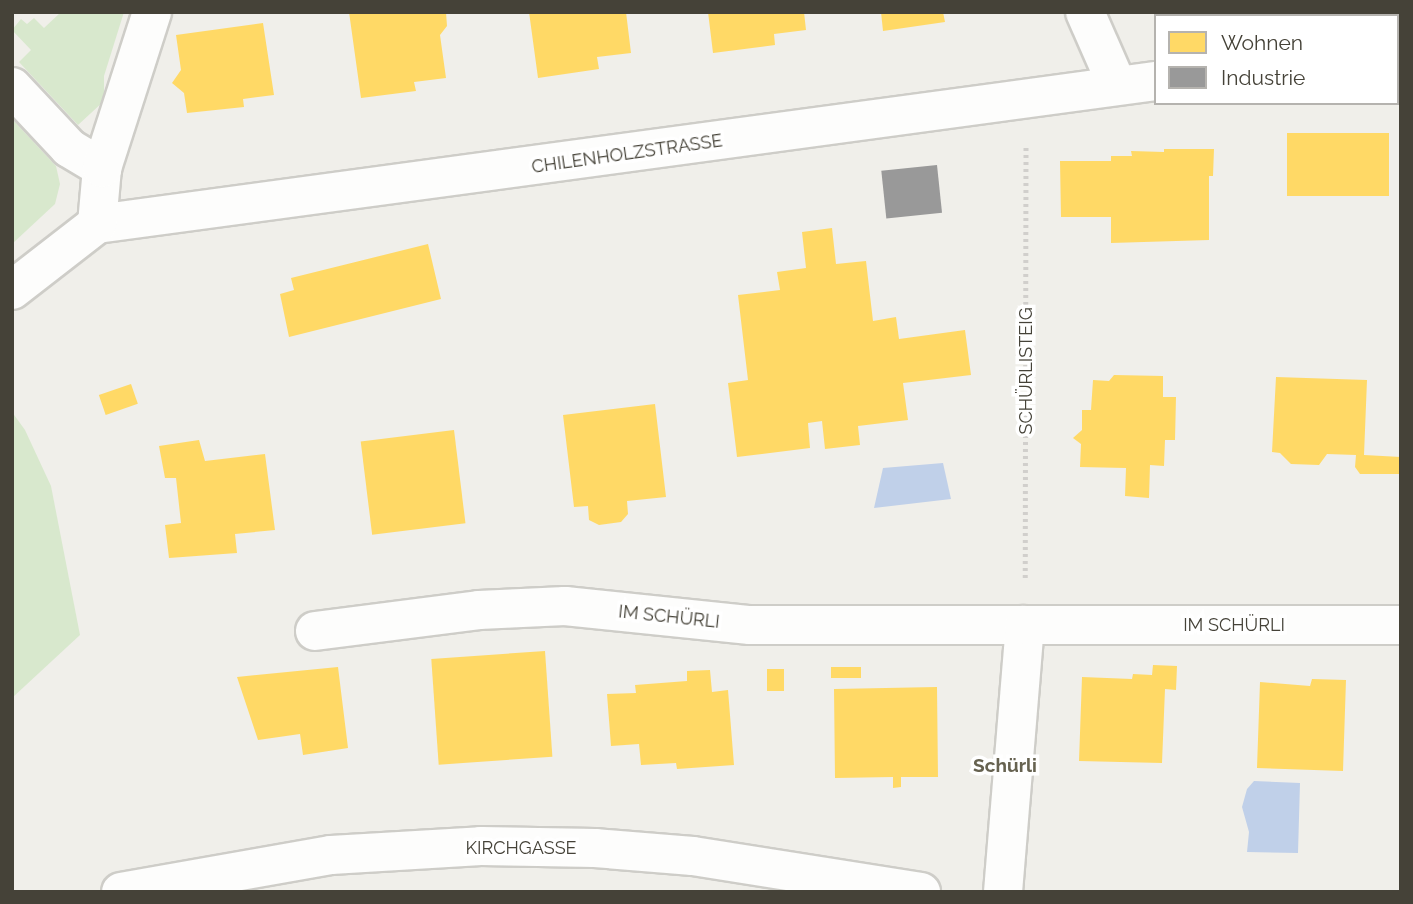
<!DOCTYPE html>
<html>
<head>
<meta charset="utf-8">
<style>
	body { margin:0 }
	#map { position:relative; width:1413px; height:904px; overflow:hidden; background:#f0efea; font-family:Raleway,sans-serif }
	div>[style] { position:absolute }
	[style*='--x'] { left:calc(var(--x)*1px); top:calc(var(--y)*1px); width:calc(var(--w)*1px); rotate:calc(var(--a)*1deg) }
	.green>* { inset:0; background:#d8e8cd }
	.water>* { inset:0; background:#c0d0e9 }
	.homes>* { inset:0; background:#ffd966; transform-origin:0 0 }
	.industry>* { inset:0; background:#999; transform-origin:0 0 }
	.path>* { height:4.5px; margin-top:-2.25px; transform-origin:0; background:repeating-linear-gradient(90deg,#d1cfcc 0 3.5px,transparent 0 7px) }
	.roads { filter:drop-shadow(2px 0 #cecdc8) drop-shadow(-2px 0 #cecdc8) drop-shadow(0 2px #cecdc8) drop-shadow(0 -2px #cecdc8) }
	.minor>* { height:38px; margin:-19px; padding:0 19px; transform-origin:19px; border-radius:19px; background:#fdfdfc }
	.tertiary>* { height:38px; margin:-19px; padding:0 19px; transform-origin:19px; border-radius:19px; background:#fdfdfc }
	span { translate:-50% -50%; white-space:nowrap; text-align:center; line-height:1.15; -webkit-text-stroke:7px #fff; paint-order:stroke }
	.street-label { font-size:18px; color:#454238 }
	.neighbourhood-label { font-size:19px; color:#666250; font-weight:700 }
	.frame { position:absolute; inset:0; border:14px solid #454238; pointer-events:none }
	.legend { position:absolute; left:1154px; top:14px; width:245px; height:91px; box-sizing:border-box; background:#fff; border:2px solid #b5b3af; margin:0; padding:9px 12px; list-style:none; font-size:21px; color:#454238 }
	.legend li { display:flex; align-items:center; gap:14px; height:35px }
	.legend b { width:35px; border:2px solid #b5b3af }
</style>
</head>
<body>
<div id="map">
	<div class="green">
		<i style="clip-path:polygon(61px 12px,124px 12px,104px 76px,104px 101px,78px 125px,19px 62px,31px 50px,12px 30px,21px 19px,27px 24px,34px 18px,44px 28px)"></i>
		<i style="clip-path:polygon(12px 119px,56px 166px,60px 184px,55px 204px,12px 244px)"></i>
		<i style="clip-path:polygon(12px 412px,25px 430px,51px 486px,80px 635px,12px 698px)"></i>
	</div>
	<div class="water">
		<i style="clip-path:polygon(943px 463px,951px 499px,874px 508px,883px 468px)"></i>
		<i style="clip-path:polygon(1254px 781px,1300px 783px,1298px 853px,1247px 852px,1249px 832px,1242px 807px,1247px 789px)"></i>
	</div>
	<div class="homes">
		<i style="clip-path:polygon(349px 12px,446px 12px,447px 26px,440px 35px,446px 78px,414px 82px,416px 91px,361px 98px)"></i>
		<i style="clip-path:polygon(529px 12px,626px 12px,631px 53px,597px 57px,599px 69px,538px 78px)"></i>
		<i style="clip-path:polygon(708px 12px,804px 12px,806px 30px,774px 34px,775px 45px,713px 53px)"></i>
		<i style="clip-path:polygon(881px 12px,943px 12px,945px 22px,883px 31px)"></i>
		<i style="clip-path:polygon(263px 23px,274px 95px,243px 99px,244px 107px,187px 113px,184px 93px,172px 83px,181px 70px,176px 35px)"></i>
		<i style="left:1287px;top:133px;width:102px;height:63px"></i>
		<i style="clip-path:polygon(1164px 149px,1214px 149px,1213px 176px,1209px 176px,1209px 240px,1111px 243px,1111px 217px,1061px 217px,1060px 161px,1111px 161px,1111px 156px,1132px 156px,1131px 151px,1164px 152px)"></i>
		<i style="clip-path:polygon(832px 228px,836px 264px,866px 261px,873px 321px,896px 317px,899px 339px,965px 330px,971px 375px,903px 383px,908px 420px,858px 426px,860px 445px,825px 449px,822px 421px,808px 423px,810px 448px,737px 457px,728px 383px,748px 380px,738px 295px,780px 290px,777px 272px,806px 268px,802px 232px)"></i>
		<i style="clip-path:polygon(428px 244px,441px 299px,289px 337px,280px 294px,294px 290px,291px 278px)"></i>
		<i style="clip-path:polygon(1114px 375px,1163px 376px,1163px 397px,1176px 397px,1175px 440px,1165px 440px,1164px 466px,1150px 465px,1149px 498px,1125px 496px,1126px 468px,1080px 467px,1081px 444px,1073px 438px,1082px 430px,1082px 410px,1091px 410px,1093px 380px,1109px 381px)"></i>
		<i style="clip-path:polygon(1276px 377px,1367px 380px,1364px 455px,1401px 457px,1401px 474px,1360px 474px,1355px 467px,1356px 455px,1327px 454px,1319px 465px,1291px 464px,1280px 453px,1272px 452px)"></i>
		<i style="left:131px;top:384px;width:21px;height:34px;rotate:71deg"></i>
		<i style="clip-path:polygon(655px 404px,666px 497px,627px 501px,628px 514px,621px 522px,599px 525px,589px 520px,588px 506px,574px 507px,563px 415px)"></i>
		<i style="left:454px;top:430px;width:94px;height:94px;rotate:83deg"></i>
		<i style="clip-path:polygon(199px 440px,205px 461px,265px 454px,275px 530px,235px 534px,237px 553px,169px 558px,165px 525px,181px 523px,176px 478px,165px 478px,159px 446px)"></i>
		<i style="left:545px;top:651px;width:106px;height:114px;rotate:86deg"></i>
		<i style="clip-path:polygon(1153px 665px,1177px 666px,1176px 690px,1165px 689px,1162px 763px,1079px 761px,1082px 677px,1132px 679px,1133px 674px,1152px 675px)"></i>
		<i style="clip-path:polygon(338px 667px,348px 748px,303px 755px,300px 734px,258px 740px,237px 677px)"></i>
		<i style="left:831px;top:667px;width:30px;height:11px"></i>
		<i style="left:767px;top:669px;width:17px;height:22px"></i>
		<i style="clip-path:polygon(710px 670px,712px 692px,728px 690px,734px 765px,677px 769px,676px 763px,641px 765px,639px 744px,611px 746px,607px 694px,636px 693px,635px 685px,687px 681px,687px 671px)"></i>
		<i style="clip-path:polygon(1312px 679px,1346px 680px,1343px 771px,1257px 768px,1260px 682px,1310px 686px)"></i>
		<i style="clip-path:polygon(937px 687px,938px 777px,901px 777px,901px 787px,893px 788px,893px 777px,835px 778px,834px 689px)"></i>
	</div>
	<div class="industry">
		<i style="left:937px;top:165px;width:48px;height:56px;rotate:84deg"></i>
	</div>
	<div class="path">
		<i style="--x:1263;--y:16;--w:4;--a:-90"></i>
		<i style="--x:1025;--y:578;--w:432;--a:-89.9"></i>
	</div>
	<div class="roads">
		<div class="minor">
			<i style="--x:1085;--y:12;--w:80;--a:66.3"></i>
			<i style="--x:1397;--y:69;--w:4;--a:14"></i>
			<i style="--x:12;--y:87;--w:83;--a:46.9"></i>
			<i style="--x:69;--y:148;--w:39;--a:31"></i>
			<i style="--x:97;--y:224;--w:1069;--a:-7.69"></i>
			<i style="--x:12;--y:290;--w:108;--a:-37.8"></i>
			<i style="--x:97;--y:224;--w:56;--a:-84.9"></i>
			<i style="--x:102;--y:168;--w:164;--a:-72.2"></i>
			<i style="--x:315;--y:631;--w:165;--a:-7.3"></i>
			<i style="--x:479;--y:610;--w:86;--a:-2.7"></i>
			<i style="--x:565;--y:606;--w:186;--a:5.9"></i>
			<i style="--x:750;--y:625;--w:275;--a:0"></i>
			<i style="--x:1003;--y:892;--w:268;--a:-85.3"></i>
			<i style="--x:1025;--y:625;--w:376;--a:0"></i>
		</div>
		<div class="tertiary">
			<i style="--x:121;--y:892;--w:213;--a:-10"></i>
			<i style="--x:331;--y:855;--w:150;--a:-3.4"></i>
			<i style="--x:481;--y:846;--w:114;--a:1"></i>
			<i style="--x:595;--y:848;--w:98;--a:4.7"></i>
			<i style="--x:693;--y:856;--w:231;--a:9"></i>
		</div>
	</div>
	<div class="street-label">
		<span style="left:627px;top:154px;rotate:-8deg">CHILENHOLZSTRASSE</span>
		<span style="left:1026px;top:371px;rotate:-90deg">SCHÜRLISTEIG</span>
		<span style="left:669px;top:617px;rotate:6deg">IM SCHÜRLI</span>
		<span style="left:1234px;top:625px">IM SCHÜRLI</span>
		<span style="left:521px;top:848px">KIRCHGASSE</span>
	</div>
	<div class="neighbourhood-label">
		<span style="left:1005px;top:766px">Schürli</span>
	</div>
	<div class="frame"></div>
	<ul class="legend">
	<li><b style="height:19px;background:#ffd966"></b>Wohnen</li>
	<li><b style="height:19px;background:#999"></b>Industrie</li>
	</ul>
</div>
</body>
</html>
